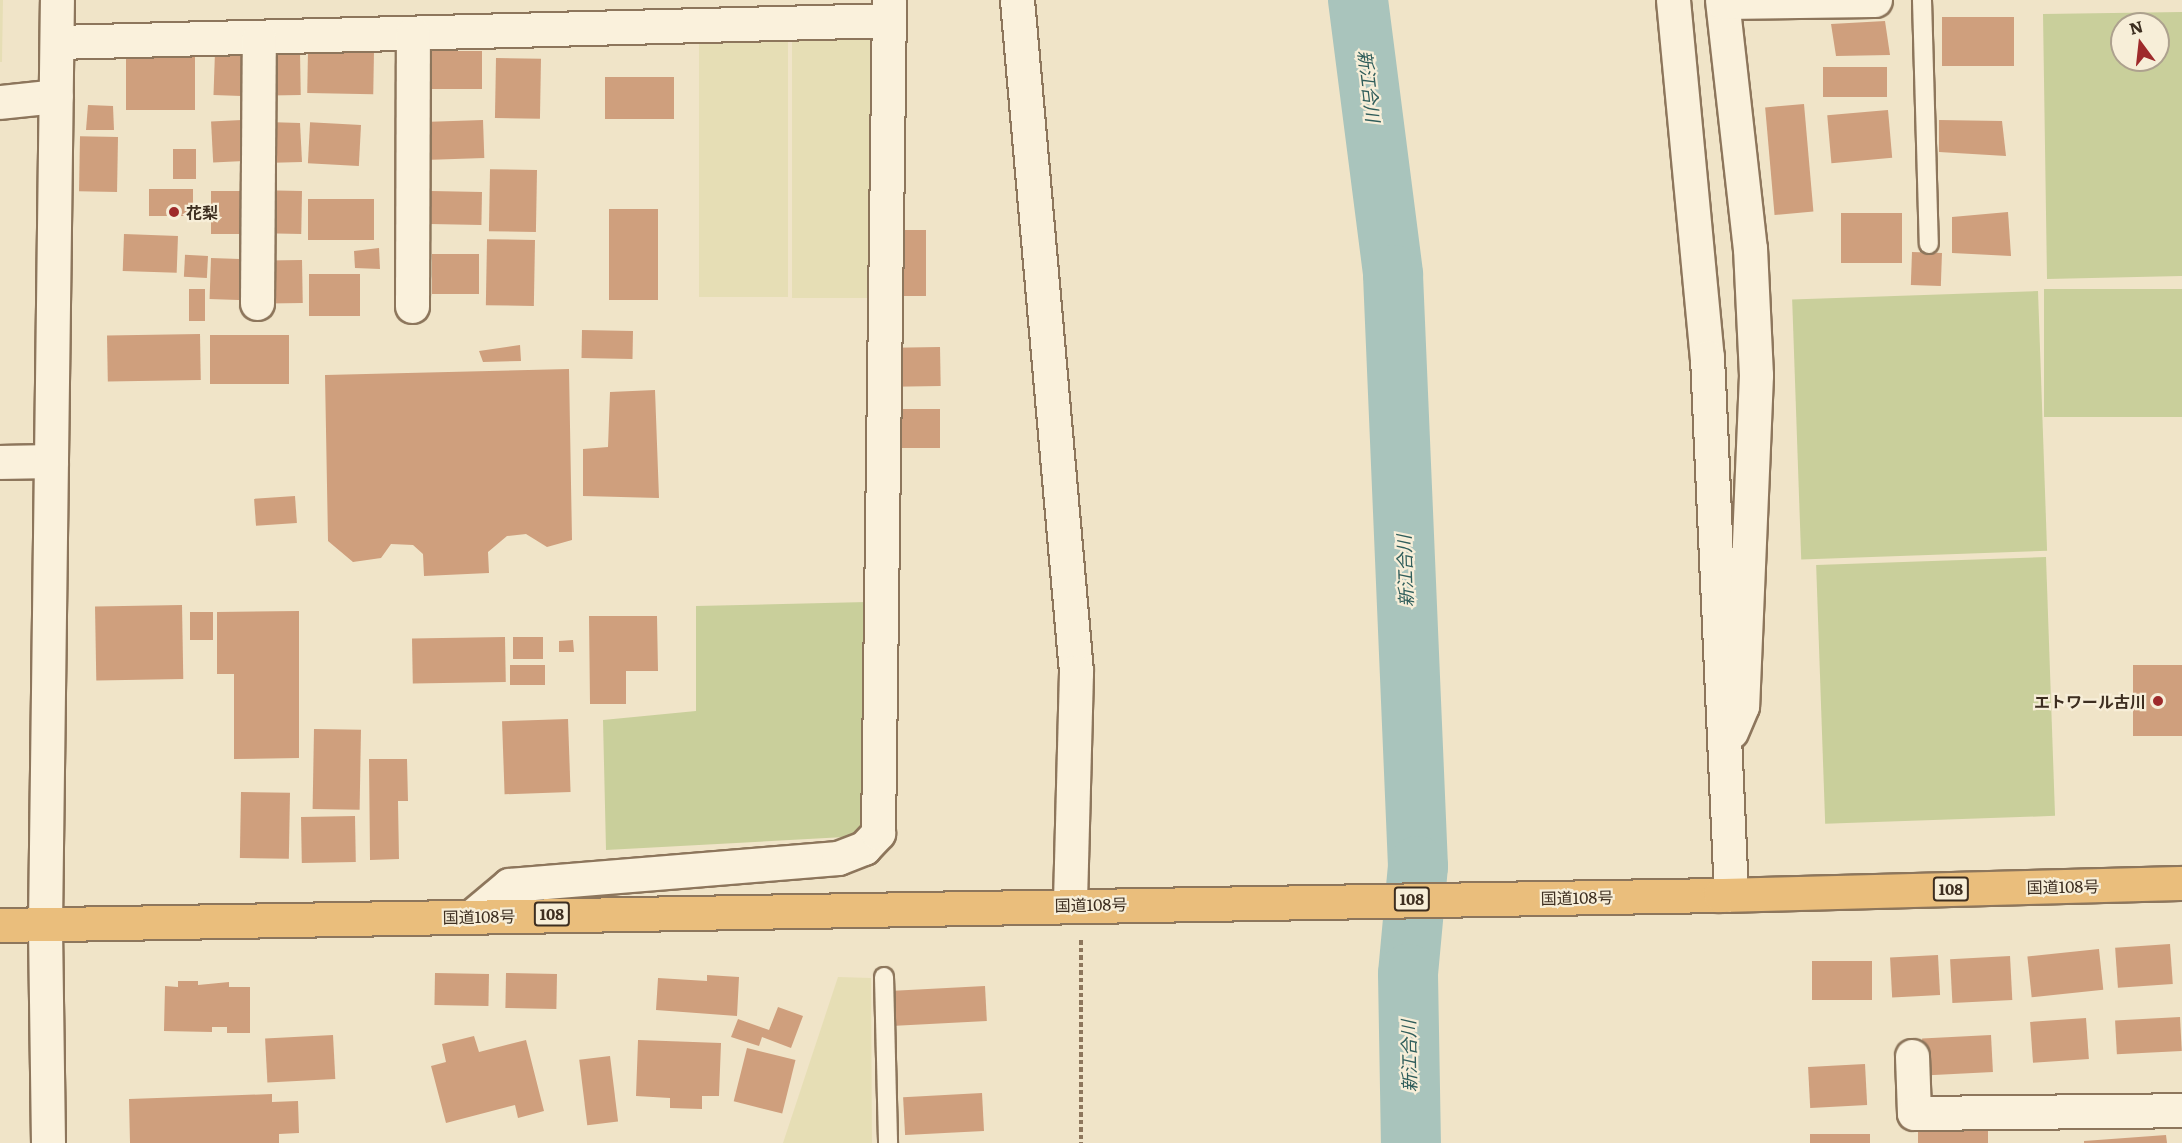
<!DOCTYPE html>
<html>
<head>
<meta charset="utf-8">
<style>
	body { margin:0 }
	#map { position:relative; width:2182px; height:1143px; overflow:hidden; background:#f0e4c8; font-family:Literata,"Noto Sans JP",serif }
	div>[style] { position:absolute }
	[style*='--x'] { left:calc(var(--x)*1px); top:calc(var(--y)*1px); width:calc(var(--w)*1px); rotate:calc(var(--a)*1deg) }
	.farmland>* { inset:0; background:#e6deb5; transform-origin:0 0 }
	.green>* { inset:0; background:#c9cf9b; transform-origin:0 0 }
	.river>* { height:60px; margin:-30px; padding:0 30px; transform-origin:30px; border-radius:30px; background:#a9c4bc }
	.building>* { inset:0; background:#cf9f7d; transform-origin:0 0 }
	.path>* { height:4px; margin-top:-2px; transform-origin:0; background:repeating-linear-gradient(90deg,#8d765c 0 4.5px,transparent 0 7.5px) }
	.roads { filter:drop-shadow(2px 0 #8d765c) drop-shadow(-2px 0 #8d765c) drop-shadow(0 2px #8d765c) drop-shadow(0 -2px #8d765c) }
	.service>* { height:18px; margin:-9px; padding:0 9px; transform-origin:9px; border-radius:9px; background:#faf1dc }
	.minor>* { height:33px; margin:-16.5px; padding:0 16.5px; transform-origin:16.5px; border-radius:16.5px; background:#faf1dc }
	.tertiary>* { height:33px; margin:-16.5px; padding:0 16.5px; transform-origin:16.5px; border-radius:16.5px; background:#faf1dc }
	.trunk>* { height:33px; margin:-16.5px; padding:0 16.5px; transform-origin:16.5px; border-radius:16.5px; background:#eabe7c }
	.dots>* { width:16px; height:16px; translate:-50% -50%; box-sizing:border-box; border:3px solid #f7eed8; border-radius:50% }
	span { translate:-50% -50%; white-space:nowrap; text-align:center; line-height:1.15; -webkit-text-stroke:4.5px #f7eed8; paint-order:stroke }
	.shield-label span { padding:2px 4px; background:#f7eed8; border:2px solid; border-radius:4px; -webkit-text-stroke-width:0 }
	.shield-label { font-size:15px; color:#3d2e20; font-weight:700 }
	.poi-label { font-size:16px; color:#3d2e20; font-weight:700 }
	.left { translate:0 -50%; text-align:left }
	.right { translate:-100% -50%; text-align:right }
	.street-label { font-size:16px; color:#3d2e20 }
	.water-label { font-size:18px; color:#2f5d5a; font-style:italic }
	.north { position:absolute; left:2110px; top:12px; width:60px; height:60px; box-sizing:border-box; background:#f7eed8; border:2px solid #ada18e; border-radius:50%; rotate:345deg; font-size:16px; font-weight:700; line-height:24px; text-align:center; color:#3d2e20 }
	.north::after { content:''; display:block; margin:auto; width:21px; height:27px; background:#9e2a2b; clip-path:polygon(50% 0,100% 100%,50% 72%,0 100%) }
</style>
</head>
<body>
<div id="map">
	<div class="farmland">
		<i style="clip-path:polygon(0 0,3px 0,2px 62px,0 62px)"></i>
		<i style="left:699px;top:34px;width:89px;height:263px"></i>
		<i style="left:792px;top:34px;width:89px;height:264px"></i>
		<i style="clip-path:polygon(838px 977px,871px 978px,872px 1143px,783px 1143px)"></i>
	</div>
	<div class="green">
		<i style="clip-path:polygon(evenodd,2182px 12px,2182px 276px,2047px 279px,2043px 14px,2182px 12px,2122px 24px,2158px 24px,2158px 60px,2122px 60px,2122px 24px)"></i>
		<i style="left:2182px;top:289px;width:128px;height:138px;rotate:90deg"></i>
		<i style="left:2038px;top:291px;width:260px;height:246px;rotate:88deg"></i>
		<i style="left:2046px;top:557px;width:259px;height:230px;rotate:88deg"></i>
		<i style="clip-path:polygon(867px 602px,863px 836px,606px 850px,603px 720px,696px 711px,696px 606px)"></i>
	</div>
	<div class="river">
		<i style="--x:1358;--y:0;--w:277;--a:82.7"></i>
		<i style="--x:1393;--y:275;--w:592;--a:87.58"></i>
		<i style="--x:1418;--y:866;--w:108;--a:95.3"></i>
		<i style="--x:1408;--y:974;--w:169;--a:89"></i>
	</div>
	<div class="building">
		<i style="left:1942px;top:17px;width:72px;height:49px"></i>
		<i style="clip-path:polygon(1885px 21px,1890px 55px,1836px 56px,1831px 24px)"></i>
		<i style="left:308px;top:50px;width:66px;height:43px;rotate:1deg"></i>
		<i style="left:425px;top:51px;width:57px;height:38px"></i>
		<i style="left:215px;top:52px;width:35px;height:43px;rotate:2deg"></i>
		<i style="left:300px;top:52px;width:43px;height:31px;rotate:89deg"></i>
		<i style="left:126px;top:57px;width:69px;height:53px"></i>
		<i style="left:496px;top:58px;width:45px;height:60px;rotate:1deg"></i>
		<i style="left:1823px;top:67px;width:64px;height:30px"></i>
		<i style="left:605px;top:77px;width:69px;height:42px"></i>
		<i style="left:1804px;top:104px;width:108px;height:39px;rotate:85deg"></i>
		<i style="clip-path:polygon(88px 105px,113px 106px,114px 130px,86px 130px)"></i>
		<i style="left:1888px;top:110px;width:48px;height:61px;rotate:85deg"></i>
		<i style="left:242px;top:120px;width:41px;height:31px;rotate:87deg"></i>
		<i style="left:483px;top:120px;width:38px;height:60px;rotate:88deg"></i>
		<i style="clip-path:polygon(1939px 120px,2002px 121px,2006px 156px,1939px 152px)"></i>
		<i style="clip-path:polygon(267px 122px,300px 123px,302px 162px,264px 163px)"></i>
		<i style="left:361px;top:125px;width:41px;height:51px;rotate:93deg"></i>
		<i style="left:118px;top:137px;width:55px;height:38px;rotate:91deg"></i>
		<i style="left:173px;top:149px;width:23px;height:30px"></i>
		<i style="left:537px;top:170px;width:62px;height:47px;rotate:91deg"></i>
		<i style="left:193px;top:189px;width:27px;height:44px;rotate:90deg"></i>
		<i style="left:211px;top:191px;width:31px;height:43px"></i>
		<i style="left:302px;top:191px;width:43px;height:37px;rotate:91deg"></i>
		<i style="left:431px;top:191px;width:51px;height:33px;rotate:1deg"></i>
		<i style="left:374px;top:199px;width:41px;height:66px;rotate:90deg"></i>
		<i style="left:658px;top:209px;width:91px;height:49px;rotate:90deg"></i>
		<i style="clip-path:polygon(2008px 212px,2011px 256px,1952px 253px,1952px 217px)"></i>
		<i style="left:1841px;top:213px;width:61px;height:50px"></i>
		<i style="left:926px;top:230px;width:66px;height:32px;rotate:90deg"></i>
		<i style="left:124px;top:234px;width:54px;height:37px;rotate:2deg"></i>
		<i style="left:535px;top:240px;width:66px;height:48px;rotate:91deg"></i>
		<i style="clip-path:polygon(379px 248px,380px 269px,355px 268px,354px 251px)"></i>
		<i style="left:1912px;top:252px;width:30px;height:33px;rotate:2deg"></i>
		<i style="left:432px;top:254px;width:47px;height:40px"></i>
		<i style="left:208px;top:256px;width:22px;height:23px;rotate:93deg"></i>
		<i style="left:211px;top:258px;width:36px;height:41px;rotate:2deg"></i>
		<i style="left:302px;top:260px;width:43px;height:35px;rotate:89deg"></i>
		<i style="left:360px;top:274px;width:42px;height:51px;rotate:90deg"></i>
		<i style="left:189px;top:289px;width:16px;height:32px"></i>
		<i style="left:582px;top:330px;width:51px;height:28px;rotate:1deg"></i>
		<i style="left:200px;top:334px;width:46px;height:93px;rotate:89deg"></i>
		<i style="left:210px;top:335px;width:79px;height:49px"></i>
		<i style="clip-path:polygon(520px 345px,521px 361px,483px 362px,479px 351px)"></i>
		<i style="left:940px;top:347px;width:39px;height:47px;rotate:89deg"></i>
		<i style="clip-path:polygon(569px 369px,572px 540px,547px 547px,526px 534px,507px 536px,488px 552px,489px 573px,424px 576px,423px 554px,413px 545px,391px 544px,381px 558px,353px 562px,328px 541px,325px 375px)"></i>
		<i style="clip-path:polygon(655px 390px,659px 498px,583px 496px,583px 449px,608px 447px,610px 392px)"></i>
		<i style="left:940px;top:409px;width:39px;height:49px;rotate:90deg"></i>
		<i style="left:295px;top:496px;width:27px;height:41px;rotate:86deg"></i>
		<i style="left:182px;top:605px;width:74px;height:87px;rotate:89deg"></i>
		<i style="clip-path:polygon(299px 611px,299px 758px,234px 759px,234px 674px,217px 674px,217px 612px)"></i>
		<i style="left:190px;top:612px;width:23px;height:28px"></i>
		<i style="clip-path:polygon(589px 616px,657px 616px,658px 671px,626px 671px,626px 704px,590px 704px)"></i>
		<i style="left:505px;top:637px;width:45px;height:93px;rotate:89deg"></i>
		<i style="left:543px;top:637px;width:22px;height:30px;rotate:90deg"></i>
		<i style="clip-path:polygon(573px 640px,574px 652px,559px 652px,559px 641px)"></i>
		<i style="left:510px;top:665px;width:35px;height:20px"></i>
		<i style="left:2182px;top:665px;width:71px;height:49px;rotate:90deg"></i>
		<i style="left:568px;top:719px;width:73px;height:66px;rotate:88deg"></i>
		<i style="left:314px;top:729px;width:47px;height:80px;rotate:1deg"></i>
		<i style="clip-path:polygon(369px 759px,407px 759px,408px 801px,398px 801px,399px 859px,370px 860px)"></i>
		<i style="left:241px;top:792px;width:49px;height:66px;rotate:1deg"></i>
		<i style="left:355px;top:816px;width:46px;height:54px;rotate:89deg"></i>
		<i style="left:2170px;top:944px;width:40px;height:55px;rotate:86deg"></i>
		<i style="left:2099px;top:949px;width:41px;height:72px;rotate:84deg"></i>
		<i style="left:1938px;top:955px;width:40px;height:48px;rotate:87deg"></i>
		<i style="left:2010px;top:956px;width:44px;height:60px;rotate:87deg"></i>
		<i style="left:1872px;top:961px;width:39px;height:60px;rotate:90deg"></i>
		<i style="left:435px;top:973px;width:54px;height:32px;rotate:1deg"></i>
		<i style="left:506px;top:973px;width:51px;height:35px;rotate:1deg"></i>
		<i style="clip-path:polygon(707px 975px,739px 977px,737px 1016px,656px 1010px,658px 978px,707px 981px)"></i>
		<i style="clip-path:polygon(178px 981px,198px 981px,198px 985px,229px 982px,229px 987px,250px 987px,250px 1033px,227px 1033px,227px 1027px,212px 1027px,212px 1032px,164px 1031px,165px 986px,178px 987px)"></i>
		<i style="left:985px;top:986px;width:35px;height:91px;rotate:87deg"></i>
		<i style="clip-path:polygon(778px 1007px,803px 1016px,791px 1048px,762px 1037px,759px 1046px,731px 1037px,738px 1019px,769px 1030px)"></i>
		<i style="left:2180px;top:1017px;width:34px;height:65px;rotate:87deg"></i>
		<i style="left:2086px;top:1018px;width:41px;height:56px;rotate:86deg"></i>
		<i style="left:333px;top:1035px;width:44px;height:68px;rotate:87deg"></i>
		<i style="left:1991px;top:1035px;width:37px;height:69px;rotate:87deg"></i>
		<i style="clip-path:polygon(474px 1036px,479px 1052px,526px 1040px,544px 1111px,518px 1118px,515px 1105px,446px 1123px,431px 1066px,446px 1062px,442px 1044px)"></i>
		<i style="clip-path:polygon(638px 1040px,721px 1043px,719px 1096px,702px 1096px,702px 1109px,670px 1108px,670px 1098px,636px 1096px)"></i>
		<i style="left:747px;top:1048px;width:50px;height:55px;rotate:14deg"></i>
		<i style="left:610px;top:1056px;width:66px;height:31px;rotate:83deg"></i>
		<i style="left:1865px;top:1064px;width:41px;height:57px;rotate:87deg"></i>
		<i style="left:982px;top:1093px;width:38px;height:79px;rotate:87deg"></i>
		<i style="clip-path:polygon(272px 1094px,272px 1102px,298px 1101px,299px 1133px,279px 1134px,279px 1143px,130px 1143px,129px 1099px)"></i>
		<i style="left:1988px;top:1130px;width:13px;height:70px;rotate:90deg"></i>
		<i style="left:1870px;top:1134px;width:9px;height:60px;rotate:90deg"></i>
		<i style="clip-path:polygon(2166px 1135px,2167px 1143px,2084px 1143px,2084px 1141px)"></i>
	</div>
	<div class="path">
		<i style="--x:1081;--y:940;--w:203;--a:90"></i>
	</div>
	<div class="roads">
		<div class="service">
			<i style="--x:1922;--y:0;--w:244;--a:88.4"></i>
			<i style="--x:884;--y:977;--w:166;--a:88.6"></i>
		</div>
		<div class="minor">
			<i style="--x:1017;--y:0;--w:675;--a:84.98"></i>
			<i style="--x:1076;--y:672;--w:233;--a:91.5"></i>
			<i style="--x:1673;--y:0;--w:359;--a:84.6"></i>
			<i style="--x:1707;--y:357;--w:538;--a:87.44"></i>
			<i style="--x:1722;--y:0;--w:250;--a:83.6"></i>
			<i style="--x:1750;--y:248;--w:127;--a:87.3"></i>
			<i style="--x:1756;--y:375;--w:331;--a:92.4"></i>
			<i style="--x:1742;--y:706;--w:28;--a:113"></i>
			<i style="--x:1723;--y:2;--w:152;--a:-0.8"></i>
			<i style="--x:57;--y:42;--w:832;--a:-1.51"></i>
			<i style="--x:0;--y:102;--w:56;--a:-6.1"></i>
			<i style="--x:257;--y:303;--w:265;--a:-89.6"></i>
			<i style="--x:412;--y:306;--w:273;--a:-89.8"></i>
			<i style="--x:0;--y:462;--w:51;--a:-1.1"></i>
			<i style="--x:472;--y:916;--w:48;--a:-40"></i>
			<i style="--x:509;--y:885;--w:330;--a:-4.7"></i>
			<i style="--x:838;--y:858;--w:28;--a:-21"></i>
			<i style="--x:864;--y:848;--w:21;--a:-47"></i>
			<i style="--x:878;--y:833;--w:833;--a:-89.24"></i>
			<i style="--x:1912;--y:1056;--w:57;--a:88"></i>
			<i style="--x:1914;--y:1113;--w:268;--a:-0.6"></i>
		</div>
		<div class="tertiary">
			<i style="--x:48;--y:1143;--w:219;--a:-90.8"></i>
			<i style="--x:45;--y:924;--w:924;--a:-89.26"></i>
		</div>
		<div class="trunk">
			<i style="--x:0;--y:925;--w:1720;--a:-1"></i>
			<i style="--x:1720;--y:895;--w:462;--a:-1.5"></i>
		</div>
	</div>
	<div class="dots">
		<i style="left:174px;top:212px;background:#9e2a2b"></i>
		<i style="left:2158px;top:701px;background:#9e2a2b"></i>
	</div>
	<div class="shield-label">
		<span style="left:1951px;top:889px">108</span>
		<span style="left:1412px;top:899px">108</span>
		<span style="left:552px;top:914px">108</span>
	</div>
	<div class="poi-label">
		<span class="left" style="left:186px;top:212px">花梨</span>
		<span class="right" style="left:2146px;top:701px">エトワール古川</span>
	</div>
	<div class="street-label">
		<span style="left:2063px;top:886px;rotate:-1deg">国道108号</span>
		<span style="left:1577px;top:897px;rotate:-1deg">国道108号</span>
		<span style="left:1091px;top:904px;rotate:-1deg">国道108号</span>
		<span style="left:479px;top:916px;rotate:-1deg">国道108号</span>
	</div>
	<div class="water-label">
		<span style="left:1369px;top:86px;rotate:83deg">新江合川</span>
		<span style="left:1405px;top:571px;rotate:-92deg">新江合川</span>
		<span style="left:1409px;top:1056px;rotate:-91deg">新江合川</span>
	</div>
	<div class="north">N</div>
</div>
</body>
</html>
